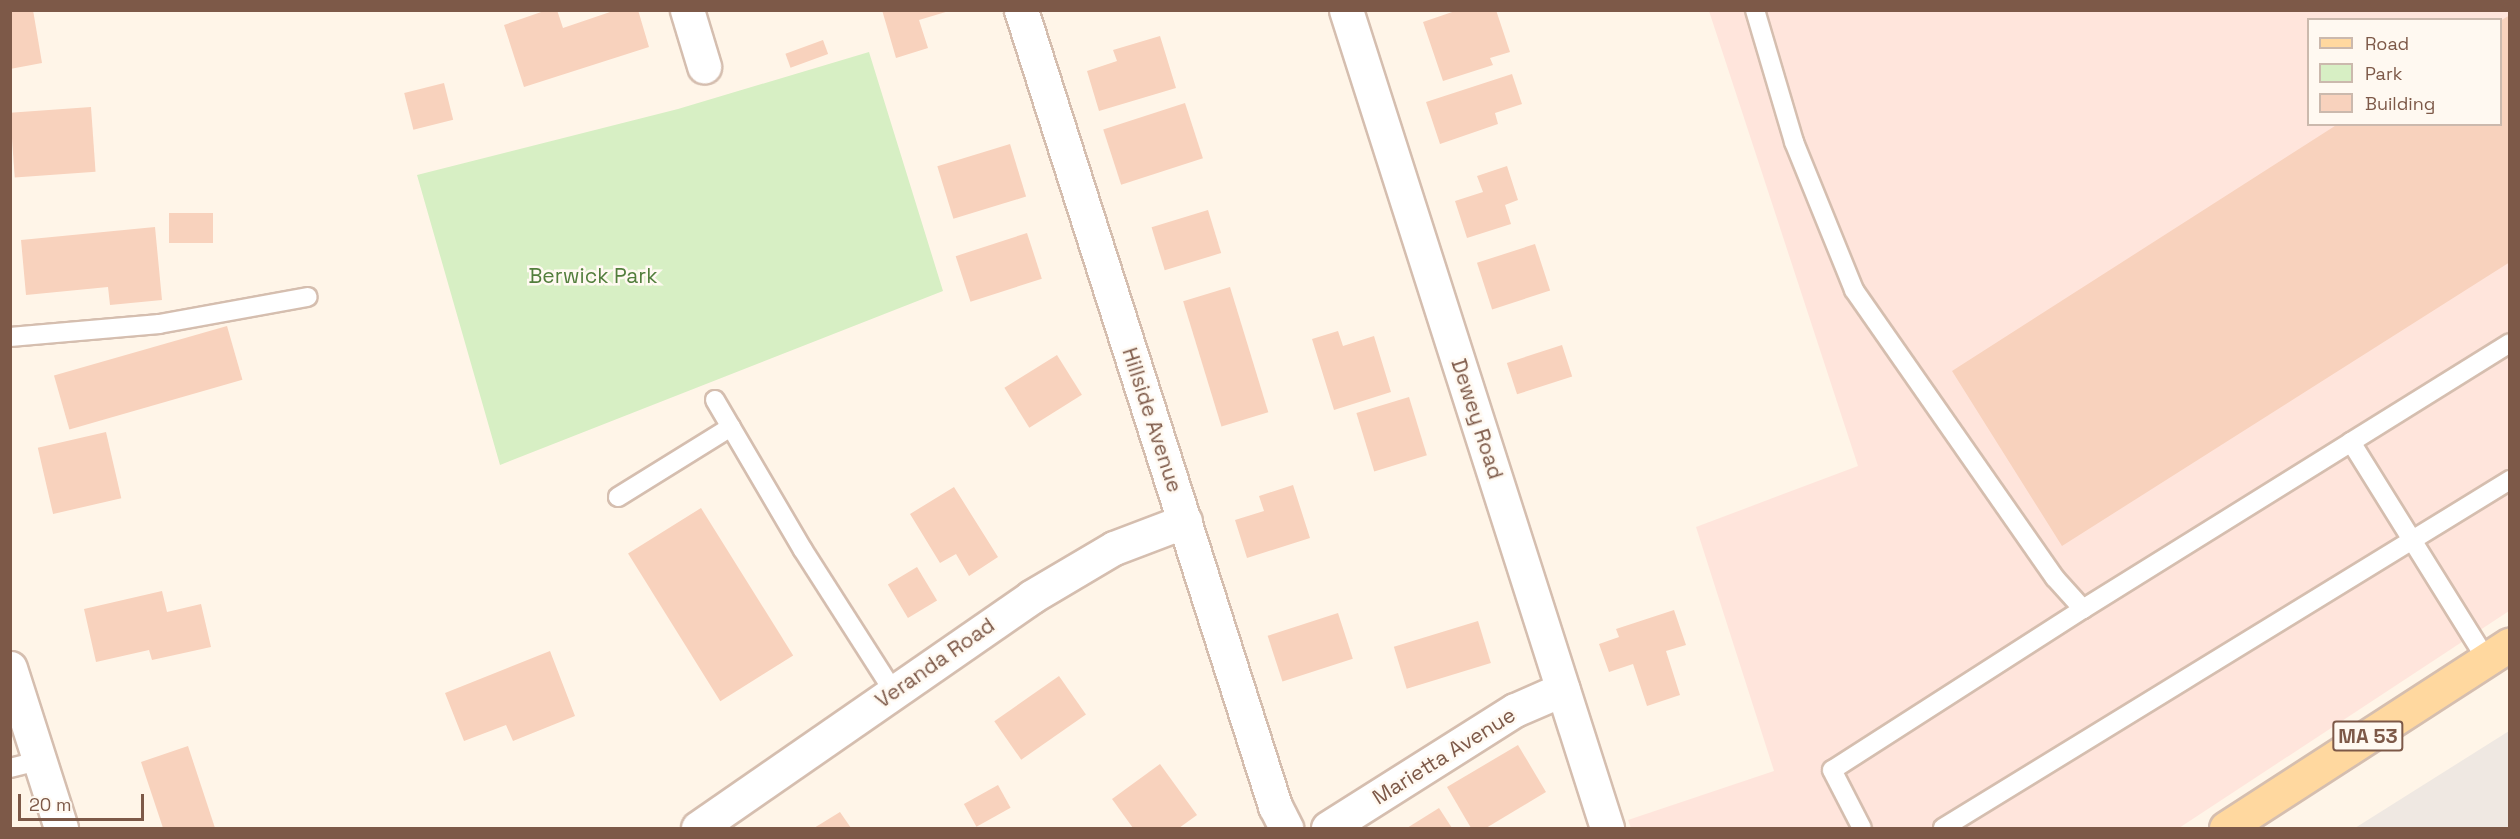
<!DOCTYPE html>
<html>
<head>
<meta charset="utf-8">
<style>
	body { margin:0 }
	#map { position:relative; width:2520px; height:839px; overflow:hidden; background:#fff5e8; font-family:"Space Grotesk",sans-serif }
	div>[style] { position:absolute }
	[style*='--x'] { left:calc(var(--x)*1px); top:calc(var(--y)*1px); width:calc(var(--w)*1px); rotate:calc(var(--a)*1deg) }
	.commercial>* { inset:0; background:#ffe5dc }
	.industrial>* { inset:0; background:#efe8e2 }
	.green>* { inset:0; background:#d7efc4 }
	.building>* { inset:0; background:#f8d2bd; transform-origin:0 0 }
	.roads { filter:drop-shadow(2px 0 #d5beaf) drop-shadow(-2px 0 #d5beaf) drop-shadow(0 2px #d5beaf) drop-shadow(0 -2px #d5beaf) }
	.lane>* { height:18px; margin:-9px; padding:0 9px; transform-origin:9px; border-radius:9px; background:#fff }
	.street>* { height:33px; margin:-16.5px; padding:0 16.5px; transform-origin:16.5px; border-radius:16.5px; background:#fff }
	.secondary>* { height:33px; margin:-16.5px; padding:0 16.5px; transform-origin:16.5px; border-radius:16.5px; background:#fff }
	.primary>* { height:33px; margin:-16.5px; padding:0 16.5px; transform-origin:16.5px; border-radius:16.5px; background:#ffd89f }
	span { translate:-50% -50%; white-space:nowrap; text-align:center; line-height:1.15; -webkit-text-stroke:5px #fff9f1; paint-order:stroke }
	.shield-label span { padding:2px 4px; background:#fff9f1; border:2px solid; border-radius:4px; -webkit-text-stroke-width:0 }
	.shield-label { font-size:20px; color:#7d5948; font-weight:700 }
	.park-label { font-size:21px; color:#527e3c }
	.street-label { font-size:21px; color:#7d5948 }
	.frame { position:absolute; inset:0; border:12px solid #7d5948; pointer-events:none }
	.legend { position:absolute; left:2307px; top:18px; width:195px; height:108px; box-sizing:border-box; background:#fff9f1; border:2px solid #cbb9ad; margin:0; padding:8px 10px; list-style:none; font-size:18px; color:#7d5948 }
	.legend li { display:flex; align-items:center; gap:12px; height:30px }
	.legend b { width:30px; border:2px solid #cbb9ad }
	.scale { position:absolute; left:18px; top:794px; width:126px; height:27px; box-sizing:border-box; border:3px solid #7d5948; border-top:0; padding-left:8px; font-size:18px; line-height:21px; white-space:nowrap; color:#7d5948; -webkit-text-stroke:4px #fff9f1; paint-order:stroke }
</style>
</head>
<body>
<div id="map">
	<div class="commercial">
		<i style="clip-path:polygon(evenodd,1709px 11px,2509px 11px,2509px 611px,2179px 828px,1631px 828px,1628px 820px,1774px 771px,1696px 527px,1858px 466px,1709px 11px,2308px 20px,2500px 20px,2500px 124px,2308px 124px,2308px 20px)"></i>
	</div>
	<div class="industrial">
		<i style="clip-path:polygon(2509px 731px,2509px 828px,2355px 828px)"></i>
	</div>
	<div class="green">
		<i style="clip-path:polygon(869px 52px,943px 291px,500px 465px,417px 175px,678px 109px)"></i>
	</div>
	<div class="building">
		<i style="clip-path:polygon(10px 10px,33px 10px,42px 63px,10px 69px)"></i>
		<i style="clip-path:polygon(547px 10px,557px 10px,563px 28px,616px 10px,638px 10px,649px 47px,524px 87px,504px 25px)"></i>
		<i style="clip-path:polygon(882px 10px,949px 10px,949px 11px,919px 20px,928px 48px,896px 58px)"></i>
		<i style="clip-path:polygon(1458px 10px,1496px 10px,1510px 52px,1490px 58px,1493px 65px,1443px 81px,1423px 22px)"></i>
		<i style="clip-path:polygon(2510px 15px,2510px 262px,2062px 546px,1952px 371px,2338px 124px,2500px 124px,2500px 21px)"></i>
		<i style="clip-path:polygon(1160px 36px,1176px 88px,1099px 111px,1087px 71px,1117px 61px,1113px 50px)"></i>
		<i style="left:823px;top:40px;width:15px;height:40px;rotate:70deg"></i>
		<i style="clip-path:polygon(1512px 74px,1522px 104px,1495px 113px,1498px 124px,1440px 144px,1426px 102px)"></i>
		<i style="left:444px;top:83px;width:38px;height:41px;rotate:76deg"></i>
		<i style="left:1185px;top:103px;width:58px;height:86px;rotate:72deg"></i>
		<i style="left:91px;top:107px;width:65px;height:81px;rotate:86deg"></i>
		<i style="left:1010px;top:144px;width:55px;height:76px;rotate:73deg"></i>
		<i style="clip-path:polygon(1507px 166px,1518px 200px,1505px 205px,1511px 224px,1467px 238px,1455px 201px,1483px 192px,1477px 176px)"></i>
		<i style="left:1208px;top:210px;width:45px;height:59px;rotate:73deg"></i>
		<i style="left:213px;top:213px;width:30px;height:44px;rotate:90deg"></i>
		<i style="clip-path:polygon(155px 227px,162px 300px,110px 305px,108px 287px,26px 295px,21px 240px)"></i>
		<i style="left:1027px;top:233px;width:48px;height:75px;rotate:72deg"></i>
		<i style="left:1535px;top:244px;width:49px;height:61px;rotate:72deg"></i>
		<i style="left:1230px;top:287px;width:131px;height:49px;rotate:73deg"></i>
		<i style="left:227px;top:326px;width:56px;height:180px;rotate:74deg"></i>
		<i style="clip-path:polygon(1338px 331px,1343px 346px,1374px 336px,1391px 392px,1334px 410px,1312px 339px)"></i>
		<i style="left:1562px;top:345px;width:33px;height:58px;rotate:72deg"></i>
		<i style="left:1057px;top:355px;width:47px;height:62px;rotate:58deg"></i>
		<i style="left:1409px;top:397px;width:61px;height:55px;rotate:73deg"></i>
		<i style="left:106px;top:432px;width:68px;height:70px;rotate:77deg"></i>
		<i style="clip-path:polygon(1293px 485px,1310px 538px,1247px 558px,1235px 520px,1264px 511px,1259px 496px)"></i>
		<i style="clip-path:polygon(954px 487px,998px 557px,969px 576px,956px 554px,940px 563px,910px 514px)"></i>
		<i style="left:701px;top:508px;width:174px;height:86px;rotate:58deg"></i>
		<i style="left:917px;top:567px;width:39px;height:34px;rotate:59deg"></i>
		<i style="clip-path:polygon(162px 591px,167px 612px,201px 604px,211px 647px,152px 660px,149px 650px,96px 662px,84px 609px)"></i>
		<i style="clip-path:polygon(1674px 610px,1686px 645px,1666px 651px,1680px 695px,1647px 706px,1633px 664px,1609px 672px,1599px 644px,1619px 637px,1616px 629px)"></i>
		<i style="left:1338px;top:613px;width:48px;height:74px;rotate:72deg"></i>
		<i style="left:1478px;top:621px;width:44px;height:88px;rotate:73deg"></i>
		<i style="clip-path:polygon(550px 651px,575px 716px,513px 741px,506px 725px,464px 741px,445px 693px)"></i>
		<i style="left:1059px;top:676px;width:47px;height:79px;rotate:55deg"></i>
		<i style="clip-path:polygon(1518px 745px,1546px 792px,1486px 828px,1471px 828px,1447px 787px)"></i>
		<i style="clip-path:polygon(188px 746px,215px 828px,163px 828px,141px 762px)"></i>
		<i style="clip-path:polygon(1160px 764px,1197px 815px,1179px 828px,1133px 828px,1112px 799px)"></i>
		<i style="left:998px;top:785px;width:26px;height:39px;rotate:61deg"></i>
		<i style="clip-path:polygon(1439px 808px,1452px 828px,1407px 828px)"></i>
		<i style="clip-path:polygon(840px 812px,851px 828px,814px 828px)"></i>
	</div>
	<div class="roads">
		<div class="lane">
			<i style="--x:1755;--y:10;--w:138;--a:73.5"></i>
			<i style="--x:1794;--y:142;--w:160;--a:67.9"></i>
			<i style="--x:1854;--y:290;--w:351;--a:55.1"></i>
			<i style="--x:2055;--y:578;--w:42;--a:47.9"></i>
			<i style="--x:2083;--y:609;--w:298;--a:147.3"></i>
			<i style="--x:1832;--y:770;--w:65;--a:62.7"></i>
			<i style="--x:10;--y:337;--w:150;--a:-5"></i>
			<i style="--x:159;--y:324;--w:151;--a:-10.3"></i>
			<i style="--x:715;--y:400;--w:174;--a:59.6"></i>
			<i style="--x:803;--y:550;--w:167;--a:57.4"></i>
			<i style="--x:2351;--y:442;--w:187;--a:-31.9"></i>
			<i style="--x:618;--y:497;--w:133;--a:-31.8"></i>
			<i style="--x:2083;--y:609;--w:316;--a:-31.9"></i>
			<i style="--x:2351;--y:442;--w:256;--a:58.1"></i>
			<i style="--x:10;--y:768;--w:29;--a:-14"></i>
			<i style="--x:1943;--y:828;--w:665;--a:-31.54"></i>
		</div>
		<div class="street">
			<i style="--x:687;--y:10;--w:59;--a:73.1"></i>
			<i style="--x:1021;--y:10;--w:836;--a:72.3"></i>
			<i style="--x:1275;--y:806;--w:25;--a:63"></i>
			<i style="--x:1346;--y:10;--w:859;--a:72.3"></i>
			<i style="--x:698;--y:828;--w:405;--a:-34.7"></i>
			<i style="--x:1031;--y:597;--w:96;--a:-30.6"></i>
			<i style="--x:1114;--y:548;--w:76;--a:-20.8"></i>
			<i style="--x:1328;--y:828;--w:221;--a:-32.3"></i>
			<i style="--x:1515;--y:710;--w:52;--a:-23.6"></i>
		</div>
		<div class="secondary">
			<i style="--x:10;--y:668;--w:168;--a:72.3"></i>
		</div>
		<div class="primary">
			<i style="--x:2226;--y:828;--w:338;--a:-32.9"></i>
		</div>
	</div>
	<div class="shield-label">
		<span style="left:2368px;top:736px">MA 53</span>
	</div>
	<div class="park-label">
		<span style="left:593px;top:276px">Berwick Park</span>
	</div>
	<div class="street-label">
		<span style="left:1477px;top:419px;rotate:72deg">Dewey Road</span>
		<span style="left:1152px;top:420px;rotate:72deg">Hillside Avenue</span>
		<span style="left:935px;top:663px;rotate:-35deg">Veranda Road</span>
		<span style="left:1444px;top:756px;rotate:-32deg">Marietta Avenue</span>
	</div>
	<div class="frame"></div>
	<ul class="legend">
	<li><b style="height:8px;background:#ffd89f"></b>Road</li>
	<li><b style="height:16px;background:#d7efc4"></b>Park</li>
	<li><b style="height:16px;background:#f8d2bd"></b>Building</li>
	</ul>
	<div class="scale">20 m</div>
</div>
</body>
</html>
